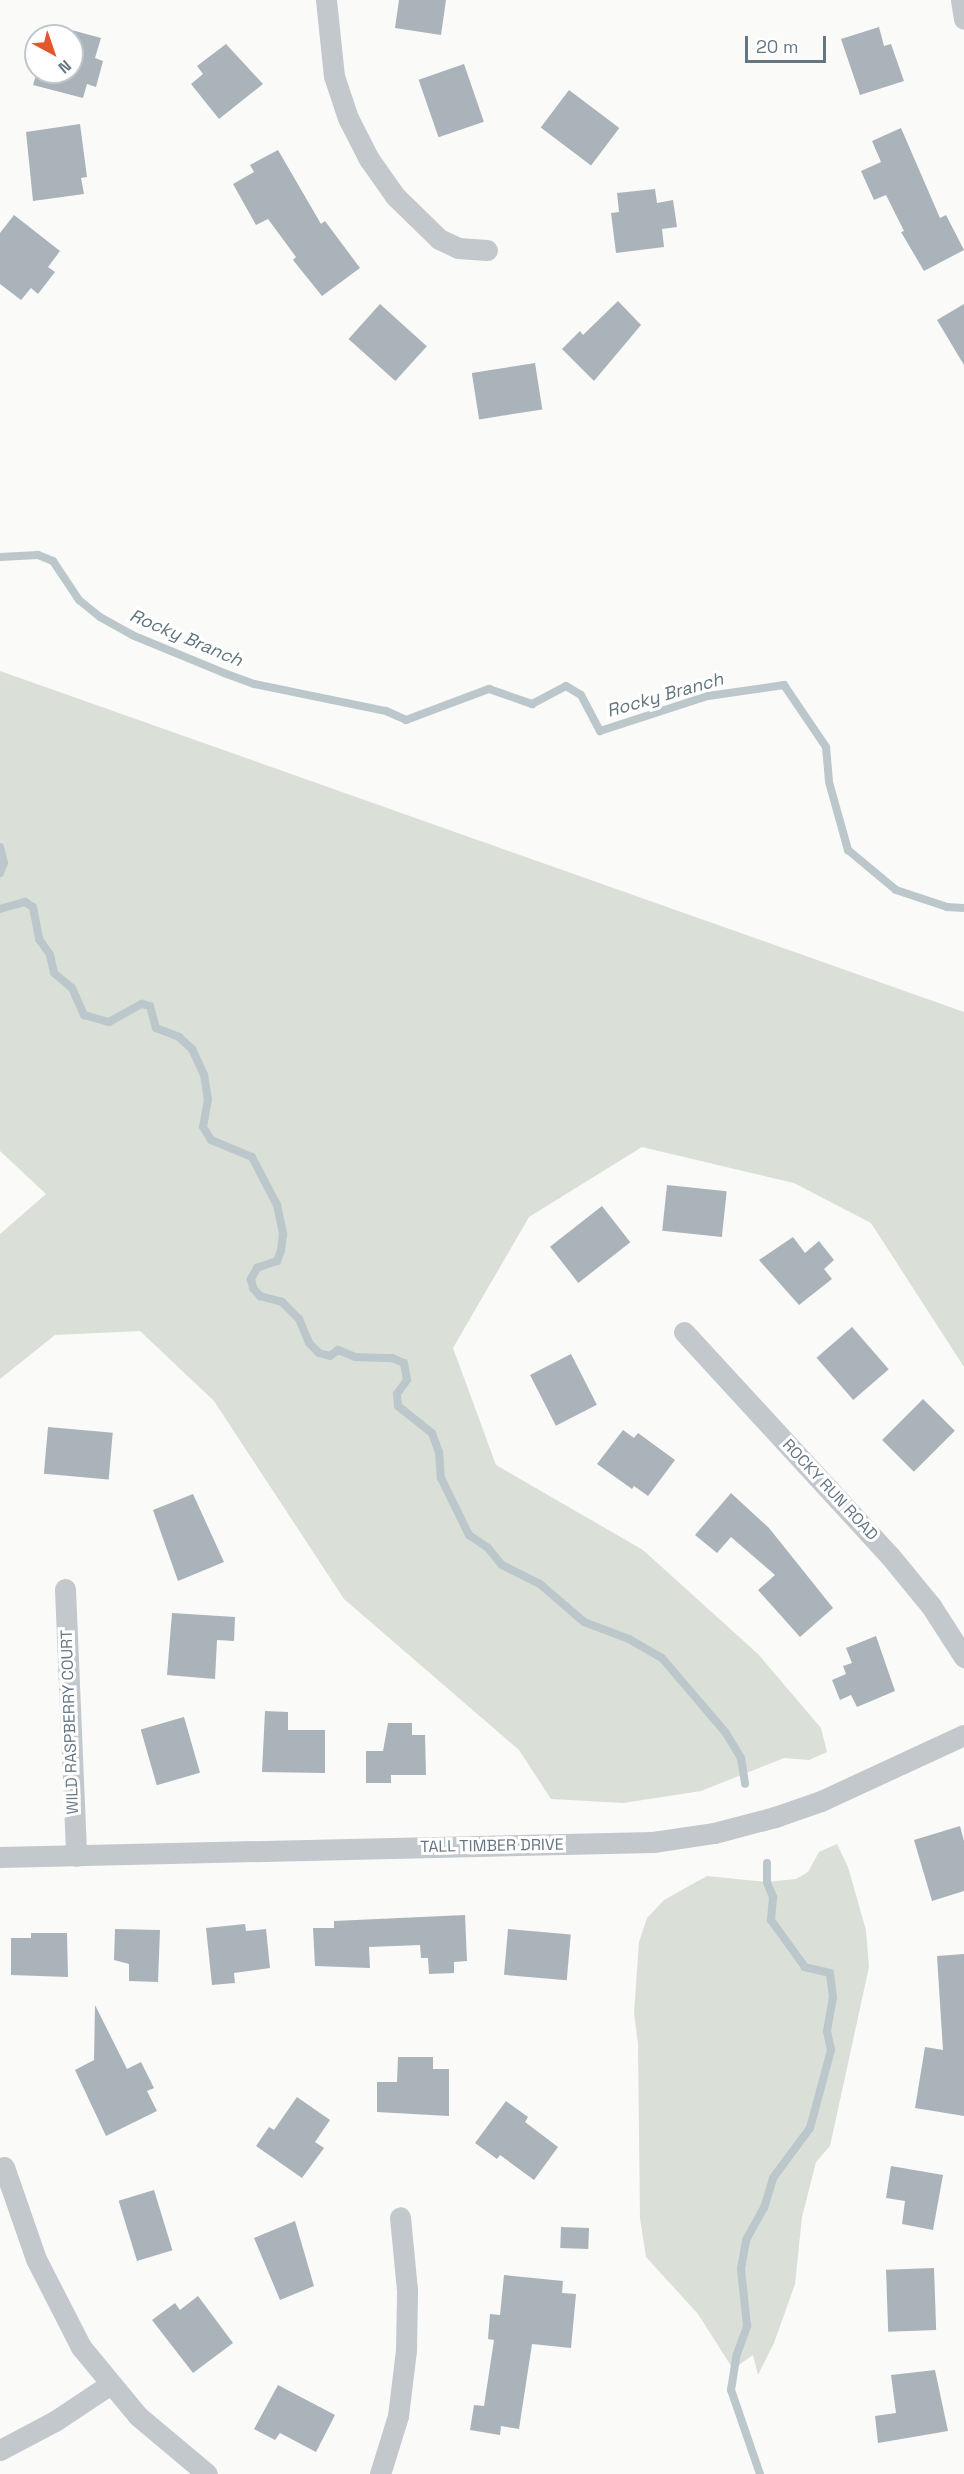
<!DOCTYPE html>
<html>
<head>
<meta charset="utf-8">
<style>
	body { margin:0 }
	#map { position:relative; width:964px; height:2474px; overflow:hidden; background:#fafaf8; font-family:"Space Grotesk",sans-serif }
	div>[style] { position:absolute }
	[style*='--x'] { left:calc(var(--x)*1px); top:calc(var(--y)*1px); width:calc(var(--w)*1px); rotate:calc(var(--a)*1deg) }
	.green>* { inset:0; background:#dadfd7 }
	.stream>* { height:8px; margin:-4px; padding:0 4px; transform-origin:4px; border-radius:4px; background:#bbc7cb }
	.building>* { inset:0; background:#aab3b9; transform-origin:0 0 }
	.street>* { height:21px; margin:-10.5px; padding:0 10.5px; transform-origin:10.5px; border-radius:10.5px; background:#c3c8cc }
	span { translate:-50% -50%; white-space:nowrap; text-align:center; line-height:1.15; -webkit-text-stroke:6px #fff; paint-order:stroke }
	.street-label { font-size:16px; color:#657683 }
	.water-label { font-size:18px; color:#60757c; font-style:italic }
	.north { position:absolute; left:24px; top:24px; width:60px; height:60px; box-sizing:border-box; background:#fff; border:2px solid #c1c8cd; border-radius:50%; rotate:140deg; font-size:16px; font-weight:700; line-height:24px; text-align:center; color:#657683 }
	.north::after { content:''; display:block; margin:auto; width:21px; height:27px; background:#e4572e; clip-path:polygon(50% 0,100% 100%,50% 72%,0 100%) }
	.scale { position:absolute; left:745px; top:36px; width:81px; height:27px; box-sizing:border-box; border:3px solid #657683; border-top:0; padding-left:8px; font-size:18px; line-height:21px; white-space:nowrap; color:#657683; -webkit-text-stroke:4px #fff; paint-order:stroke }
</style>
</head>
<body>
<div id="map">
	<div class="green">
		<i style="clip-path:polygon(0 671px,964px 1012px,964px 1367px,871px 1223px,794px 1183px,642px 1147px,529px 1217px,453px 1348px,496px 1465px,643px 1550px,758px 1654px,821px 1728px,827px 1752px,809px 1760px,784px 1758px,701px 1791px,623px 1803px,551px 1799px,519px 1750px,344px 1599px,214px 1401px,140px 1331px,55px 1335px,0 1379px,0 1234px,46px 1194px,0 1151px)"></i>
		<i style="clip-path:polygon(837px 1844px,848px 1867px,866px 1930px,869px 1967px,830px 2146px,816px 2162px,802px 2217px,795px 2284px,774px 2343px,758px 2375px,753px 2355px,733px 2369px,698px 2314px,646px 2257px,640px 2218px,638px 2044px,634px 2013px,639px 1942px,647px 1918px,664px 1900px,707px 1876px,767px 1882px,796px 1879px,808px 1872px,819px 1852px)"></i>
	</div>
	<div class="stream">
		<i style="--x:0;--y:557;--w:38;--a:-3"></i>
		<i style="--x:38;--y:555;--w:16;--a:22"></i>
		<i style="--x:53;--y:561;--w:47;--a:56.3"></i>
		<i style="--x:79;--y:600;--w:27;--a:39"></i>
		<i style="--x:100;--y:617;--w:37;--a:29"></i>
		<i style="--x:132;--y:635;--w:100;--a:22.4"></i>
		<i style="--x:224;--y:673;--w:32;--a:20"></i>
		<i style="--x:254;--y:684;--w:135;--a:11.6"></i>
		<i style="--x:386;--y:711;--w:22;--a:24"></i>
		<i style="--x:406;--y:720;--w:89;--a:-20.5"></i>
		<i style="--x:489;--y:689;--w:46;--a:19.2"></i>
		<i style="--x:532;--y:704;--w:38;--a:-28"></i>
		<i style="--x:566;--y:686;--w:17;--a:31"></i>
		<i style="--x:581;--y:695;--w:41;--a:62.2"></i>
		<i style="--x:600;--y:731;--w:114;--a:-18"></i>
		<i style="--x:708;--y:696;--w:77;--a:-8.2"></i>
		<i style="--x:784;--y:685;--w:75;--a:55.9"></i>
		<i style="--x:826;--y:747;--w:35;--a:85"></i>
		<i style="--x:829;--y:782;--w:71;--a:74.4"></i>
		<i style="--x:848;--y:850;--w:62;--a:39.8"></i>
		<i style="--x:896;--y:890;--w:54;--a:18.4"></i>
		<i style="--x:947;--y:907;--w:17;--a:3"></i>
		<i style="--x:0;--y:847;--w:16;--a:76"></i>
		<i style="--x:4;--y:863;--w:11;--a:112"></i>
		<i style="--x:0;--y:909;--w:26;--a:-16"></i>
		<i style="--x:25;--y:902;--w:9;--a:32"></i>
		<i style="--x:33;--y:907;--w:33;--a:79"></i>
		<i style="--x:39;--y:939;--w:19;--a:55"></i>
		<i style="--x:50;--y:955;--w:18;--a:77"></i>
		<i style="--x:54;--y:973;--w:23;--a:40"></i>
		<i style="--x:72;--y:988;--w:30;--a:66"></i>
		<i style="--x:84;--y:1015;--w:26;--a:16"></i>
		<i style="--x:109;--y:1022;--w:38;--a:-29"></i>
		<i style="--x:142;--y:1004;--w:8;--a:14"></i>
		<i style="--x:150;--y:1006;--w:23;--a:75"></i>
		<i style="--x:156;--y:1028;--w:25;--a:21"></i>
		<i style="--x:179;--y:1037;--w:18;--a:43"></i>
		<i style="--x:192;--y:1049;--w:29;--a:65"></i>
		<i style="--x:204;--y:1075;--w:24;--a:81"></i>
		<i style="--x:208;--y:1099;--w:28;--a:100"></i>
		<i style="--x:203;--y:1127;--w:15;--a:58"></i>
		<i style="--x:211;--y:1140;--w:44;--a:22.5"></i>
		<i style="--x:252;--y:1157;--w:54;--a:62.5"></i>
		<i style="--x:277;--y:1205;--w:30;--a:78"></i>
		<i style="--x:283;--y:1234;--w:17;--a:97"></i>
		<i style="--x:281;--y:1251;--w:11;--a:112"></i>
		<i style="--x:277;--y:1261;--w:21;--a:161"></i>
		<i style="--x:257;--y:1268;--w:13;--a:119"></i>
		<i style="--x:251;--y:1279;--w:9;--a:77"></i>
		<i style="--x:253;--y:1288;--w:11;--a:49"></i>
		<i style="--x:260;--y:1296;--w:23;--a:15"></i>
		<i style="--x:282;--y:1302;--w:24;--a:45"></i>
		<i style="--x:299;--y:1319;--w:26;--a:67"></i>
		<i style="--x:309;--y:1343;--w:14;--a:45"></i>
		<i style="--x:319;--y:1353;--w:11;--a:15"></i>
		<i style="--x:330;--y:1356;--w:10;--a:-37"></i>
		<i style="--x:338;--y:1350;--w:18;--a:22"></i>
		<i style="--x:355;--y:1357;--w:37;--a:2"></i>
		<i style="--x:392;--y:1358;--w:13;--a:23"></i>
		<i style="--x:404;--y:1363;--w:17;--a:80"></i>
		<i style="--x:407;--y:1380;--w:17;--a:126"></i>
		<i style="--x:397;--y:1394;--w:12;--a:85"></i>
		<i style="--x:398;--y:1406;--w:43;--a:38.5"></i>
		<i style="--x:432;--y:1433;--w:20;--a:70"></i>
		<i style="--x:439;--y:1452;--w:26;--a:86"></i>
		<i style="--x:441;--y:1478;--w:64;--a:63.8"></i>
		<i style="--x:469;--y:1535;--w:23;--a:34"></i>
		<i style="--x:488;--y:1548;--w:22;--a:51"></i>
		<i style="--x:502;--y:1565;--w:42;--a:26.6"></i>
		<i style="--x:540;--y:1584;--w:58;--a:40.8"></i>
		<i style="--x:584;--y:1622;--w:48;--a:20.7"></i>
		<i style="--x:629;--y:1639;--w:38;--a:30"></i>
		<i style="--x:662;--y:1658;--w:99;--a:49.5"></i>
		<i style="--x:726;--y:1733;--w:29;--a:59"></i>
		<i style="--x:741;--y:1758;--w:26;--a:81"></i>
		<i style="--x:760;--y:2474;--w:89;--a:-109"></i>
		<i style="--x:731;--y:2390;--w:36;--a:-81"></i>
		<i style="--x:737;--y:2354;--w:30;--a:-70"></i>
		<i style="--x:747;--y:2326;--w:57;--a:-96"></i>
		<i style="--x:741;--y:2269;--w:29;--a:-80"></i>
		<i style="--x:746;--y:2240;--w:37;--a:-61"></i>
		<i style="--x:764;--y:2208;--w:31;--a:-73"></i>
		<i style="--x:773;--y:2178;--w:62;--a:-53.5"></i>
		<i style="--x:810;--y:2128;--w:81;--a:-74.9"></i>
		<i style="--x:831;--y:2050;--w:19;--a:-102"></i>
		<i style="--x:827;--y:2031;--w:34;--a:-80"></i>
		<i style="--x:833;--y:1998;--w:25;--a:-97"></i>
		<i style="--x:830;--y:1973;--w:26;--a:-167"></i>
		<i style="--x:805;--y:1967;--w:58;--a:-125.9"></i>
		<i style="--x:771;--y:1920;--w:23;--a:-85"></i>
		<i style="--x:773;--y:1897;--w:16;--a:-112"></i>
		<i style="--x:767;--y:1882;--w:19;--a:-90"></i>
	</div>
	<div class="building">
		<i style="clip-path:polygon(399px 0,446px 0,441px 35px,395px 28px)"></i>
		<i style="clip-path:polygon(53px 25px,101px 38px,95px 58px,103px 61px,96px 87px,87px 84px,83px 98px,33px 85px,37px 72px,72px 72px,72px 36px,49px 36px)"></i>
		<i style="clip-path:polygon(879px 27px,884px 46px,891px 44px,904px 81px,860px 95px,841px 39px)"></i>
		<i style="clip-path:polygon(226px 44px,263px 84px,219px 119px,191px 84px,203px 74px,197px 66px)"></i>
		<i style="left:464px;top:64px;width:61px;height:48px;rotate:71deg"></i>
		<i style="left:569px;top:90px;width:63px;height:47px;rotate:37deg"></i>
		<i style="clip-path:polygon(80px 124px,87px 177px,81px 178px,84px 194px,33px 201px,26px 132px)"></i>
		<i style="clip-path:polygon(901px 128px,940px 218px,946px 215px,964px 250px,924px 271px,901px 232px,904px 231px,886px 195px,874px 200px,861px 171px,881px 162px,872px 141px)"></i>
		<i style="clip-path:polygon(278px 150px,321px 224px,325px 221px,360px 268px,322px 296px,293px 260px,296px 257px,268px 219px,256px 225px,233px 184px,254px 172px,250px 165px)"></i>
		<i style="clip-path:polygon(655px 189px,657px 203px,673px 200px,677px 227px,662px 229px,664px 247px,616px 253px,611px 213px,619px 212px,617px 193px)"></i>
		<i style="clip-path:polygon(14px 215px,60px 251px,48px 267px,55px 272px,38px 294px,31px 288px,21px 300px,0 284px,0 233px)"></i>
		<i style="clip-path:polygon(618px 301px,641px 325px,594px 381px,562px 349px,580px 331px,583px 335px)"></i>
		<i style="left:380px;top:304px;width:63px;height:47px;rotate:42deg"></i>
		<i style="clip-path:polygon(964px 304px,964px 365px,937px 320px)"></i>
		<i style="left:535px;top:363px;width:47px;height:64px;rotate:81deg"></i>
		<i style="left:667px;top:1185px;width:60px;height:46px;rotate:6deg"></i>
		<i style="left:602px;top:1206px;width:46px;height:66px;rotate:52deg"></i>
		<i style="clip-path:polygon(793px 1237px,805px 1253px,819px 1241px,834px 1260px,824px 1269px,832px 1279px,799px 1305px,759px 1260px)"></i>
		<i style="left:852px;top:1327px;width:56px;height:47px;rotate:49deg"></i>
		<i style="left:571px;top:1354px;width:57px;height:46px;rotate:63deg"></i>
		<i style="left:923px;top:1399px;width:45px;height:58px;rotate:45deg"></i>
		<i style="left:48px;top:1427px;width:65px;height:47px;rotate:5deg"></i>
		<i style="clip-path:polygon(623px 1430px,634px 1438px,638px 1433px,675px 1460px,648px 1496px,634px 1486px,632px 1489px,597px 1464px)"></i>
		<i style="clip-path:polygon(731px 1493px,769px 1528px,833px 1608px,800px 1637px,758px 1590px,775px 1575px,731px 1537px,717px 1553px,695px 1535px)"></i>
		<i style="clip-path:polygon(193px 1494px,224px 1562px,178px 1581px,153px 1510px)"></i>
		<i style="clip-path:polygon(172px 1613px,235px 1617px,234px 1641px,217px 1640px,215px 1679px,167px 1675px)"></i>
		<i style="clip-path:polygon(876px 1636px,895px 1691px,857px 1707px,851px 1695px,840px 1700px,832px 1680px,846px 1674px,843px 1666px,852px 1663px,846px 1648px)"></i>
		<i style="clip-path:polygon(265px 1711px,288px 1712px,288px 1730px,325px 1730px,325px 1773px,262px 1772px)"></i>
		<i style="left:184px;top:1717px;width:58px;height:45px;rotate:74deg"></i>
		<i style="clip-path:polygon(388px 1723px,412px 1723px,412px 1735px,425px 1735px,426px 1775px,391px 1775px,391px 1783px,366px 1783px,366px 1751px,383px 1751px)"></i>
		<i style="clip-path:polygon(960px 1826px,964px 1841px,964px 1891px,932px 1901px,914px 1840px)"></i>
		<i style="clip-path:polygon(465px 1915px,467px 1961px,454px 1962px,454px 1973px,429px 1974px,428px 1958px,421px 1958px,420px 1945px,369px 1947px,370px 1968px,315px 1966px,313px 1928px,334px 1928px,334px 1921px)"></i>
		<i style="clip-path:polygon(245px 1924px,246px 1931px,266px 1929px,270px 1968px,234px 1973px,235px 1983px,212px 1985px,206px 1928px)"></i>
		<i style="clip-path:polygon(115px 1929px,160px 1930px,158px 1982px,129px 1981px,129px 1964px,114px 1960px)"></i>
		<i style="left:508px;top:1929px;width:63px;height:46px;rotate:5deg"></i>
		<i style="clip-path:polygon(31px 1933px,67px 1933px,68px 1977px,11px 1975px,11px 1938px,31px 1938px)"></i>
		<i style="clip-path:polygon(964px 1954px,964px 2116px,915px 2108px,925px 2047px,943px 2050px,937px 1956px)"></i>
		<i style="clip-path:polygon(95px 2005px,127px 2069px,141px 2062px,154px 2088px,147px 2091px,157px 2111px,106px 2136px,75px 2070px,94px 2060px)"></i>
		<i style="clip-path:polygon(398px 2057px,433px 2057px,433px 2069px,449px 2069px,449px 2116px,377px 2112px,377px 2082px,397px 2082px)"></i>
		<i style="clip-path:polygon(297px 2097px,330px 2120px,315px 2142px,324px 2148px,302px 2178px,256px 2146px,269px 2127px,274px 2130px)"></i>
		<i style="clip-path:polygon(506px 2101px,528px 2117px,525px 2122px,558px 2147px,534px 2180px,500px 2155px,497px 2159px,475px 2143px)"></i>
		<i style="clip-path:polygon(891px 2166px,943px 2175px,933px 2230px,902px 2224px,905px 2201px,886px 2198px)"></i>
		<i style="left:154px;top:2190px;width:63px;height:37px;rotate:73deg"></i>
		<i style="clip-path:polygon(295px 2221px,314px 2286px,280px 2300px,254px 2238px)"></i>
		<i style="left:561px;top:2227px;width:28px;height:21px;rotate:2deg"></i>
		<i style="left:934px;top:2268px;width:62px;height:48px;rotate:88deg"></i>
		<i style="clip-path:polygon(504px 2275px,563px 2281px,562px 2293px,576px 2294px,571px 2348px,532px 2344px,519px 2429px,501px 2426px,500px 2435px,470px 2430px,474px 2405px,484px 2406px,494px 2340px,488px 2339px,490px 2314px,500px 2315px)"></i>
		<i style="clip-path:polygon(198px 2296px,233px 2343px,193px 2373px,152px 2320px,175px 2303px,180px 2310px)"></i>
		<i style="clip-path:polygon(935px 2370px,948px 2431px,878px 2443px,875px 2416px,896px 2413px,891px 2375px)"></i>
		<i style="clip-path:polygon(278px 2385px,335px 2415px,316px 2452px,280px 2433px,275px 2440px,254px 2429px)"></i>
	</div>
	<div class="street">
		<i style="--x:326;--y:0;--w:76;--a:84"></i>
		<i style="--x:334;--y:76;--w:44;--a:71.6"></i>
		<i style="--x:348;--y:118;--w:46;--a:62.9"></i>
		<i style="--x:369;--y:159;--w:45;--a:54.9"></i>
		<i style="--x:395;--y:196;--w:62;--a:44.3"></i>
		<i style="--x:439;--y:239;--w:21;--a:25"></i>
		<i style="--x:458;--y:248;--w:29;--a:4"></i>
		<i style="--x:961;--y:0;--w:19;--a:81"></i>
		<i style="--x:684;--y:1332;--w:304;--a:47.4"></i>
		<i style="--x:890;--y:1556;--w:65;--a:50.6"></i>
		<i style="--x:931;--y:1606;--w:61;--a:57.1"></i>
		<i style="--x:65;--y:1589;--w:267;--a:87.6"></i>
		<i style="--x:0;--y:1857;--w:653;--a:-1.32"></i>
		<i style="--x:653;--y:1842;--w:62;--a:-8.4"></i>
		<i style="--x:714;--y:1833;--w:63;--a:-14.7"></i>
		<i style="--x:775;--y:1817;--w:49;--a:-19.2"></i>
		<i style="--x:821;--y:1801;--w:157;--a:-24.8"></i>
		<i style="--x:4;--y:2167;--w:97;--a:70.8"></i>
		<i style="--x:36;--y:2259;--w:99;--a:62.9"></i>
		<i style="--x:81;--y:2347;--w:89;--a:50.4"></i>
		<i style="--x:138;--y:2416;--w:90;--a:40"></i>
		<i style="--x:0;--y:2450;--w:62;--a:-27.8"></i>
		<i style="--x:55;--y:2421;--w:65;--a:-33.7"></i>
		<i style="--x:380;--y:2474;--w:61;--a:-72.8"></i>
		<i style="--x:398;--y:2416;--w:66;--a:-83.1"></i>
		<i style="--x:406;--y:2350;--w:60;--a:-89"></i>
		<i style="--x:407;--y:2290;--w:73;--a:-95.5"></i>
	</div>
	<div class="street-label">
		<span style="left:830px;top:1490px;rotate:47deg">ROCKY RUN ROAD</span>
		<span style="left:70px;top:1722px;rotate:-92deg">WILD RASPBERRY COURT</span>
		<span style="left:492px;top:1846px;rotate:-1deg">TALL TIMBER DRIVE</span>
	</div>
	<div class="water-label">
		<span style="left:186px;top:638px;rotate:23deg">Rocky Branch</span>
		<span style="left:665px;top:695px;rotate:-16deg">Rocky Branch</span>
	</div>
	<div class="north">N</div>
	<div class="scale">20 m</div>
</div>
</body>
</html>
